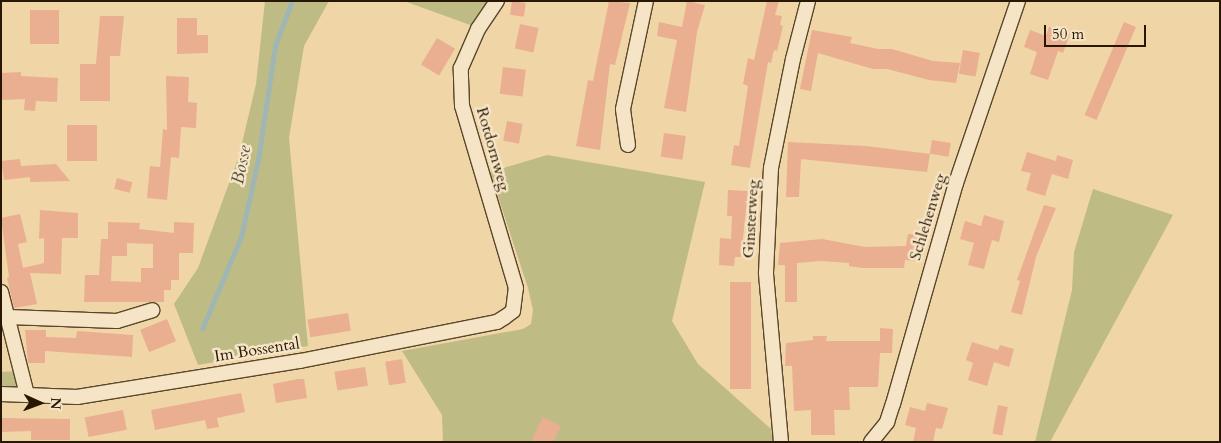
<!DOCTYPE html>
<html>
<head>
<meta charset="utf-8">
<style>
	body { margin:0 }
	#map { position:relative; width:1221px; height:443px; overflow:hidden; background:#f0d5a6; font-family:Cardo,serif }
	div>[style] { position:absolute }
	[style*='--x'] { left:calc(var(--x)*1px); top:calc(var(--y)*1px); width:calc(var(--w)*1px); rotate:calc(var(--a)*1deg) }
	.green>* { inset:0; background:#bebc84 }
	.stream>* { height:4.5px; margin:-2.25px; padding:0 2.25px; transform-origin:2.25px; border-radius:2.25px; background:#9fb6b3 }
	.building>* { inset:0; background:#eaaf91; transform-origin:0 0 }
	.roads { filter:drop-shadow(1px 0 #5a462b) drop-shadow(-1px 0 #5a462b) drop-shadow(0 1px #5a462b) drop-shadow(0 -1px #5a462b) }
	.minor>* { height:14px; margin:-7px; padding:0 7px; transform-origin:7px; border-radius:7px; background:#f5e4c5 }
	span { translate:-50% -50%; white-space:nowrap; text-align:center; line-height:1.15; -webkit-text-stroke:5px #f5e4c5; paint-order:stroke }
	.street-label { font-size:16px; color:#281702 }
	.water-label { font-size:18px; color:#524f40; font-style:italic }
	.frame { position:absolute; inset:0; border:2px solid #281702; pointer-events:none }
	.north { position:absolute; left:15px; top:378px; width:50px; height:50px; -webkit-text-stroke:4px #f5e4c5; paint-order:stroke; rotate:92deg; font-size:14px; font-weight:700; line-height:20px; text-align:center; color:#281702 }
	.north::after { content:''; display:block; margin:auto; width:18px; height:22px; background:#281702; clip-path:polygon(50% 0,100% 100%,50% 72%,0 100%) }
	.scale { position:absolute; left:1044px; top:25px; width:102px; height:22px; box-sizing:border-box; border:2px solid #281702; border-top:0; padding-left:6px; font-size:15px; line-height:18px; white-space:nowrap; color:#281702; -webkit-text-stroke:4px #f5e4c5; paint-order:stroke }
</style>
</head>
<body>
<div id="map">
	<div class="green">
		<i style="clip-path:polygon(265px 1px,329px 1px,304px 46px,289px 138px,308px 346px,198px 365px,174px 304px,198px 268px,239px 156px,256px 84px)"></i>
		<i style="clip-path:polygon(404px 1px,489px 1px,473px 26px)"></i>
		<i style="clip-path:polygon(547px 155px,705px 182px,672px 321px,698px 364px,771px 429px,773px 442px,443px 442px,442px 415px,402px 351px,523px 329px,531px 324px,533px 310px,528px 288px,490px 172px)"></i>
		<i style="clip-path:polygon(1093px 189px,1173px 215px,1050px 442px,1035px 442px,1072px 290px,1074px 252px)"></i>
		<i style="clip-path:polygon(19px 371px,25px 393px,1px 393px,1px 372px)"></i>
	</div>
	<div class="stream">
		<i style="--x:202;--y:329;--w:100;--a:-67"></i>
		<i style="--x:241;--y:237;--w:79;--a:-77.6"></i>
		<i style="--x:258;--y:160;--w:115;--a:-81.5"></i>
		<i style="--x:275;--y:46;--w:48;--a:-69.3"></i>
	</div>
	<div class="building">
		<i style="left:512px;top:1px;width:14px;height:14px;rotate:8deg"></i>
		<i style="clip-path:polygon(609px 1px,630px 3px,615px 65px,610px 64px,600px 150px,576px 146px,588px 80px,593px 81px)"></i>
		<i style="clip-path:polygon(687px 1px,705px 5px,697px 32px,686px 112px,664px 108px,677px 40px,657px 36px,659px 22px,682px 27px)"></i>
		<i style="clip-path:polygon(767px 1px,779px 1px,775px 15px,782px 16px,780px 25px,783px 26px,777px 51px,774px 50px,771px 63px,768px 62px,750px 168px,731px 165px,734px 145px,739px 146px,748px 86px,743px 84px,748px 58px,754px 60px)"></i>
		<i style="left:30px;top:10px;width:29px;height:34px"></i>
		<i style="clip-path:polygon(100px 16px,124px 16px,120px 56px,110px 56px,110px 101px,80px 101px,80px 64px,96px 64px)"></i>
		<i style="clip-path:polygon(177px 18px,197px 18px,197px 35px,208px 35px,208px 53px,177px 54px)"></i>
		<i style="left:1124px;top:22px;width:13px;height:101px;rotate:23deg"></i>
		<i style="left:520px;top:24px;width:19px;height:25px;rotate:12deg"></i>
		<i style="clip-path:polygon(1049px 27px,1070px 34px,1063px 53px,1058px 51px,1048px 80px,1030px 74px,1037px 52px,1024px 47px,1030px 30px,1046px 36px)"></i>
		<i style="clip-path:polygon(812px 30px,852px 37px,850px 43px,878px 49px,892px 49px,933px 61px,960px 63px,956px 83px,929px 80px,887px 69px,873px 69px,818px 53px,811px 91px,800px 89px)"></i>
		<i style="left:437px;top:38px;width:21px;height:31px;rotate:31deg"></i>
		<i style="left:963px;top:50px;width:17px;height:24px;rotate:10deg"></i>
		<i style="left:503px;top:67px;width:23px;height:27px;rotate:7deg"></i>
		<i style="clip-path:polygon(21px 72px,21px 76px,58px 78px,57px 102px,36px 101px,35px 111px,24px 110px,25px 99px,1px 100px,1px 73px)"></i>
		<i style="clip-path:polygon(166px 76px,189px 77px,188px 102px,197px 103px,196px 128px,181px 127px,179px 158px,171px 157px,167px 200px,147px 198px,150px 166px,160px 167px,163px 129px,167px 130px)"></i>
		<i style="left:507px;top:121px;width:16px;height:20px;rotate:11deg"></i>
		<i style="left:67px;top:125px;width:30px;height:36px"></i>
		<i style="left:664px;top:133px;width:22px;height:24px;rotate:8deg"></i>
		<i style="left:932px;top:140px;width:19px;height:14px;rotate:9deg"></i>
		<i style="clip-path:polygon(788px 142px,866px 146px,930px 154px,927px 172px,801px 159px,799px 197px,786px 197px)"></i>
		<i style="clip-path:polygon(1027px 152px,1056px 161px,1057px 155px,1073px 160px,1068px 179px,1052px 174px,1045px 196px,1026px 190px,1031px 173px,1021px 171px)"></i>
		<i style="clip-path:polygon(20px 159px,21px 166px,56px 164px,70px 181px,30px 182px,30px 177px,4px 180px,1px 161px)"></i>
		<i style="left:117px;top:178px;width:16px;height:11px;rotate:15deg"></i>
		<i style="clip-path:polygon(728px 190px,748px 191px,741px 257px,735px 257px,734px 266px,719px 265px,720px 238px,731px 239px,732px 216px,727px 216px)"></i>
		<i style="clip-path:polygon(1044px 205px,1056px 208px,1036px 257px,1022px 315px,1011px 312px,1020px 281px,1017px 280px)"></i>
		<i style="clip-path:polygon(40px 210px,78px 213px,78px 238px,62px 238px,61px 274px,30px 273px,37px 304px,14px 308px,7px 278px,9px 277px,1px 218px,20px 214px,27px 242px,18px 244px,23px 268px,44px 263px,44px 238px,39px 239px)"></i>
		<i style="clip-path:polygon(984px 215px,1004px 221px,999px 242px,992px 240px,984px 269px,968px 265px,974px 243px,960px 239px,965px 221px,981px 226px)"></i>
		<i style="clip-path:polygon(evenodd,108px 222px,140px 223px,139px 229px,174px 233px,174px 222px,194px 223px,193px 253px,179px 253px,179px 280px,171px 280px,171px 290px,164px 290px,164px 302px,84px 302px,85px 275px,99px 275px,101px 239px,108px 239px,108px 222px,127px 243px,153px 244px,153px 268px,141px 268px,141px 282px,111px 281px,112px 256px,127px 256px,127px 243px)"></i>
		<i style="clip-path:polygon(908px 234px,919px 235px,916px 261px,905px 260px,904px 268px,862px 268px,849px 266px,849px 263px,821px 261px,797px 263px,797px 302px,785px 302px,785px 265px,778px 265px,780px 243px,822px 239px,865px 247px,906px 246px)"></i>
		<i style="left:730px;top:282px;width:21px;height:107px"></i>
		<i style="left:348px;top:313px;width:18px;height:41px;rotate:81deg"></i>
		<i style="left:167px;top:319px;width:24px;height:29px;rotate:68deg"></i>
		<i style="clip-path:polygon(880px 328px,893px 329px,892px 353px,880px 353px,878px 387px,849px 387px,850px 410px,834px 410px,835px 435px,811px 435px,811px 410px,794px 411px,792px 366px,785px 366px,786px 343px,813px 340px,813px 336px,827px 336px,826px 341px,880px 341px)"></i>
		<i style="clip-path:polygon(25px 330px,46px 330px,46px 337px,76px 338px,77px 331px,133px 335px,132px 357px,45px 351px,45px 363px,28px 363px)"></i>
		<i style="clip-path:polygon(972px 342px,998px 350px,1000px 345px,1014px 349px,1009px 367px,994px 362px,987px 386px,968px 380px,973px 363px,966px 360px)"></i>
		<i style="left:402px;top:359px;width:24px;height:17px;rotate:81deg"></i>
		<i style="left:365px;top:367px;width:19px;height:31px;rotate:81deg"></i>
		<i style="clip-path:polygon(298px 379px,304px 379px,307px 398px,276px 403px,273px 384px)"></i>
		<i style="clip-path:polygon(241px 393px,245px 412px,217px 418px,219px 427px,207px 429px,205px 420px,155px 430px,151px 410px)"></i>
		<i style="clip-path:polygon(927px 403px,948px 408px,942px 429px,936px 428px,933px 442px,913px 442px,916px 428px,905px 425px,910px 407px,925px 411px)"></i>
		<i style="left:998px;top:405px;width:10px;height:29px;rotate:11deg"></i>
		<i style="left:123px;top:410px;width:20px;height:39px;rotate:79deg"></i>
		<i style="clip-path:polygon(543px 417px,561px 426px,553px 442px,531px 442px)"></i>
		<i style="clip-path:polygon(1px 418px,70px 419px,70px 440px,31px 440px,31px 431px,1px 432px)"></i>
	</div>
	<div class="roads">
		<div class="minor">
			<i style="--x:628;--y:145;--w:36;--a:-98"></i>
			<i style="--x:623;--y:109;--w:110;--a:-78"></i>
			<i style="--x:1;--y:292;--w:106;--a:75.8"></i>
			<i style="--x:8;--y:317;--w:109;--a:2.1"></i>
			<i style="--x:117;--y:321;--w:37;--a:-17"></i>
			<i style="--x:1;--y:394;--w:76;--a:2.3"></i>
			<i style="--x:77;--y:397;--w:226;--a:-9.2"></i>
			<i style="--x:300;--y:361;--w:201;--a:-11.2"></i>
			<i style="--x:497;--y:322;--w:9;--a:-32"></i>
			<i style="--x:505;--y:317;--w:10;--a:-37"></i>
			<i style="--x:513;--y:311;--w:23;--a:-83"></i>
			<i style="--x:516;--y:288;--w:190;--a:-106.5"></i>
			<i style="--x:462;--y:106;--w:38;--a:-92"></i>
			<i style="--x:461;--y:68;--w:43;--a:-66.4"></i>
			<i style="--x:478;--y:29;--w:34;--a:-56"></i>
			<i style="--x:781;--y:442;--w:170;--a:-95.1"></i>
			<i style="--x:766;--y:273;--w:105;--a:-87.3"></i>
			<i style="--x:771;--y:168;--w:111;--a:-78.6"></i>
			<i style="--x:793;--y:59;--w:60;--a:-75.5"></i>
			<i style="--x:871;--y:442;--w:26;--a:-51"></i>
			<i style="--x:887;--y:422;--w:19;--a:-72"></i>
			<i style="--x:893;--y:404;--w:230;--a:-74.1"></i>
			<i style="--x:956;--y:183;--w:192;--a:-71.2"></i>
		</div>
	</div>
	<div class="street-label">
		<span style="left:493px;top:149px;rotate:74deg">Rotdornweg</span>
		<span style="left:928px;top:217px;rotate:-73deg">Schlehenweg</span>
		<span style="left:751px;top:219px;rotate:-87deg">Ginsterweg</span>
		<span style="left:257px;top:350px;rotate:-9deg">Im Bossental</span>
	</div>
	<div class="water-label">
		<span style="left:242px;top:165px;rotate:-79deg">Bosse</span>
	</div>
	<div class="frame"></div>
	<div class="north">N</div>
	<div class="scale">50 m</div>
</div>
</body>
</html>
